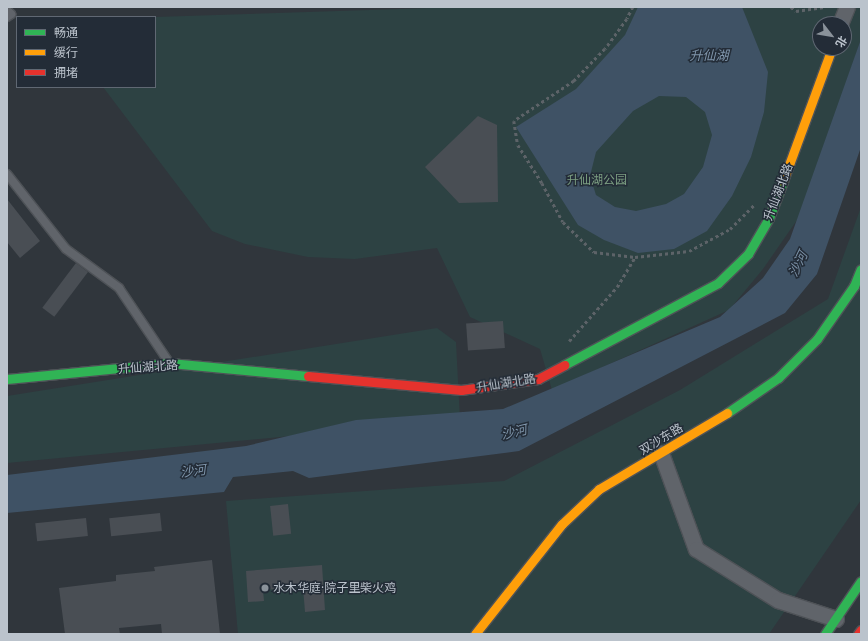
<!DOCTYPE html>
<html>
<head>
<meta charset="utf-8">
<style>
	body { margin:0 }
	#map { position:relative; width:868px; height:641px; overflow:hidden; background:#30363c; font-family:"Open Sans","Noto Sans SC",sans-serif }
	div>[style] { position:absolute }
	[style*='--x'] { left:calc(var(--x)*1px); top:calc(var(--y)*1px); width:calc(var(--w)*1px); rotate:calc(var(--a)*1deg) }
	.green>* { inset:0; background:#2d4243 }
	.water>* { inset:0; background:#3f5265 }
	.building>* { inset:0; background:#494e54; transform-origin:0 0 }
	.path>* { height:2.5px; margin-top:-1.25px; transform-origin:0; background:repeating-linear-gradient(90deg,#5d6368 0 3px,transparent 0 6px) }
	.roads { filter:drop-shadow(1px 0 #4e5257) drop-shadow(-1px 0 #4e5257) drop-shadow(0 1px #4e5257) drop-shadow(0 -1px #4e5257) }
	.lane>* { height:8px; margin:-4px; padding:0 4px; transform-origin:4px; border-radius:4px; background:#60646a }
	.street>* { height:15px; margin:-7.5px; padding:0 7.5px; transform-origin:7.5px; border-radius:7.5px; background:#60646a }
	.fast>* { height:9px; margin:-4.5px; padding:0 4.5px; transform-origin:4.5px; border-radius:4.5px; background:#30b455 }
	.slow>* { height:9px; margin:-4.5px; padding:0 4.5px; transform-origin:4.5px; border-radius:4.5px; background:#ff9f0a }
	.jam>* { height:9px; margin:-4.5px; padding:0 4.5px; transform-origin:4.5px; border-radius:4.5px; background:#e5322d }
	.dots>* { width:11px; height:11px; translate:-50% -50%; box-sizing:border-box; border:2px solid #232c37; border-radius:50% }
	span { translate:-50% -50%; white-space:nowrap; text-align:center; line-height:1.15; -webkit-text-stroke:3px #232c37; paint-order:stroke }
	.park-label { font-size:12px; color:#7c9f82 }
	.street-label { font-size:12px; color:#bbc3cc }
	.poi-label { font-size:12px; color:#bbc3cc }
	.left { translate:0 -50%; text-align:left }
	.water-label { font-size:13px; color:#7f95ab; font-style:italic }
	.frame { position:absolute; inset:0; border:8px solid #bbc3cc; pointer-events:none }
	.legend { position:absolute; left:16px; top:16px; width:140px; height:72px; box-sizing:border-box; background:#232c37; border:1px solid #606873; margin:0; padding:5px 7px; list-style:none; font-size:12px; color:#bbc3cc }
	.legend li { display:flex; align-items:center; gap:8px; height:20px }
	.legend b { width:20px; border:1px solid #606873 }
	.north { position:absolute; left:812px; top:16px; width:40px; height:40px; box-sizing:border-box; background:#232c37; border:1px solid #606873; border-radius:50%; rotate:121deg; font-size:11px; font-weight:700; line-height:16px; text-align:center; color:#bbc3cc }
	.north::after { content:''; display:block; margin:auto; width:14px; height:18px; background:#8a929a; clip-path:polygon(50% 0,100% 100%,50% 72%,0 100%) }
</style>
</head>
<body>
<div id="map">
	<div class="green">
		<i style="clip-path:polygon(evenodd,462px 7px,861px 7px,861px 39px,804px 210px,763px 269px,729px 310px,552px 390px,540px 349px,470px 317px,437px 248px,355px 259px,308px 257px,245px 244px,212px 231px,103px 87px,155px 87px,155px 17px,462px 7px,820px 24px,844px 24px,844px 48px,820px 48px,820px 24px)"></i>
		<i style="clip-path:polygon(861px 207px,861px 500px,769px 634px,238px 634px,226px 501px,504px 481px,680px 390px,828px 299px)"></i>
		<i style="clip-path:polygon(437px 328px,456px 342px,460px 420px,7px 463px,7px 396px)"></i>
	</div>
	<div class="water">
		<i style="clip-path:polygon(evenodd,638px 7px,742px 7px,768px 72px,764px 112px,751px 157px,732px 196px,707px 231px,674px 249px,638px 253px,604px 240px,578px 225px,516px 127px,576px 89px,625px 35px,638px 7px,659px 96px,686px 97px,705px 112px,712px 135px,703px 167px,684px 194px,666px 204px,636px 211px,615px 207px,596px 195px,590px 176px,596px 152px,633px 111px,659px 96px)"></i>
		<i style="clip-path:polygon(861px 39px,861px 147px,817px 274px,785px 313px,519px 451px,309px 478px,293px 471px,233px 477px,224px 492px,7px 513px,7px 475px,246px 446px,356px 420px,503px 409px,720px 317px,763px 278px,790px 239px)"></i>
	</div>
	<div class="building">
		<i style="clip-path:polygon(478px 116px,497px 125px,498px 202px,459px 203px,425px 167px)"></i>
		<i style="clip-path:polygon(7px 199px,40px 241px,20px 258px,7px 242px)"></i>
		<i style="left:76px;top:263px;width:15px;height:56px;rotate:37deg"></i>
		<i style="left:503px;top:321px;width:27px;height:37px;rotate:86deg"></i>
		<i style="left:288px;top:504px;width:30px;height:18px;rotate:84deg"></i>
		<i style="left:160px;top:513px;width:18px;height:51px;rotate:84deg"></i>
		<i style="left:86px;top:518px;width:18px;height:51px;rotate:84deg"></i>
		<i style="clip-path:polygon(212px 560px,220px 634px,162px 634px,161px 624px,119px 628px,120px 634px,65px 634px,59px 588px,116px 581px,116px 575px,155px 571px,154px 567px)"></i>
		<i style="clip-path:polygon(322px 565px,325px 610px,305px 612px,303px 587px,263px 590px,264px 601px,248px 602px,246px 571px)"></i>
	</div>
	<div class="path">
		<i style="--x:633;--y:7;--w:13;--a:117"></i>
		<i style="--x:627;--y:19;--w:37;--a:126"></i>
		<i style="--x:605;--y:49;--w:45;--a:134.1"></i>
		<i style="--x:574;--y:81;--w:72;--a:146.3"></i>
		<i style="--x:514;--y:121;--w:24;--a:81"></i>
		<i style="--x:518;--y:145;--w:45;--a:57.7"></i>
		<i style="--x:542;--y:183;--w:44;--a:61.7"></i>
		<i style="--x:563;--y:222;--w:43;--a:44.1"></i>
		<i style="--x:594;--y:252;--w:41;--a:7"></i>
		<i style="--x:791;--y:7;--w:6;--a:39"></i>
		<i style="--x:796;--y:11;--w:30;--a:-8"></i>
		<i style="--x:569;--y:341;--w:72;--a:-48.4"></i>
		<i style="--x:617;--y:287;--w:35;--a:-59"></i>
		<i style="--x:635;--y:257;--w:54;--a:-6.3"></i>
		<i style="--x:689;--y:251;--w:47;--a:-28.2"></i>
		<i style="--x:730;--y:229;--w:35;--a:-45"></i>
	</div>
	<div class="roads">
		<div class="lane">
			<i style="--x:7;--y:10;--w:6;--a:45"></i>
			<i style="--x:11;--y:14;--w:5;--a:143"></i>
			<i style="--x:7;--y:174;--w:95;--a:51.8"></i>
			<i style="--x:66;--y:249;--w:66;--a:36.3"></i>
			<i style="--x:119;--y:288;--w:88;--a:56.1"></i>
		</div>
		<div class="street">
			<i style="--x:840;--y:24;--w:18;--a:-68"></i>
			<i style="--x:661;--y:453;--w:102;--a:70"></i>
			<i style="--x:696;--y:549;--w:97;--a:31.9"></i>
			<i style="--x:778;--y:600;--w:61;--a:18.1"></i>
		</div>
		<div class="fast">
			<i style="--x:564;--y:365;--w:174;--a:-28"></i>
			<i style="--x:718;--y:283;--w:42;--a:-44"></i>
			<i style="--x:748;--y:254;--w:42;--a:-59.7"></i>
			<i style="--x:769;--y:218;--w:40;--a:-69"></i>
			<i style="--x:7;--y:379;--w:164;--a:-5.6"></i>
			<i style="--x:170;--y:363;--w:139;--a:5.4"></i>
			<i style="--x:727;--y:413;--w:62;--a:-34.5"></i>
			<i style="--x:778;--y:378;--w:55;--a:-45"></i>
			<i style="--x:817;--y:339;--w:65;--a:-55.1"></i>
			<i style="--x:854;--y:286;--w:18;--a:-68"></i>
			<i style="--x:825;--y:634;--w:64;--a:-55.8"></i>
		</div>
		<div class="slow">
			<i style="--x:783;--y:181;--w:142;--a:-69.8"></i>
			<i style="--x:475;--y:634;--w:140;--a:-51.7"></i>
			<i style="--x:562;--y:524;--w:51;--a:-43.4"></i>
			<i style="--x:599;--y:489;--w:149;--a:-30.7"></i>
		</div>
		<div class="jam">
			<i style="--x:308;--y:376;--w:154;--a:5.2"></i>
			<i style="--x:461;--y:390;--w:78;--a:-8.1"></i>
			<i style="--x:538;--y:379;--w:30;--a:-28"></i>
			<i style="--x:858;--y:634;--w:5;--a:-53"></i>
		</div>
	</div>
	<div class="dots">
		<i style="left:265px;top:588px;background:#8a929a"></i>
	</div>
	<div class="park-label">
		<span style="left:597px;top:180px">升仙湖公园</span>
	</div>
	<div class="street-label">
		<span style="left:778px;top:192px;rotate:-69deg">升仙湖北路</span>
		<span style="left:148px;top:367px;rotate:-4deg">升仙湖北路</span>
		<span style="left:506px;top:383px;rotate:-9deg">升仙湖北路</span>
		<span style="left:661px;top:439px;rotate:-31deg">双沙东路</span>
	</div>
	<div class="poi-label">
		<span class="left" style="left:273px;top:588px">水木华庭·院子里柴火鸡</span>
	</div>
	<div class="water-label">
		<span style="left:709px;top:55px">升仙湖</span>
		<span style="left:798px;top:264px;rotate:-64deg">沙河</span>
		<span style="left:514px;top:432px;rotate:-13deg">沙河</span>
		<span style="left:193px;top:471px;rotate:-7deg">沙河</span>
	</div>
	<div class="frame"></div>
	<ul class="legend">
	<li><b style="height:5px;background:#30b455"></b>畅通</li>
	<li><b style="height:5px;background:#ff9f0a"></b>缓行</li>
	<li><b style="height:5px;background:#e5322d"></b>拥堵</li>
	</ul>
	<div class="north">北</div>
</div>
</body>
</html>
